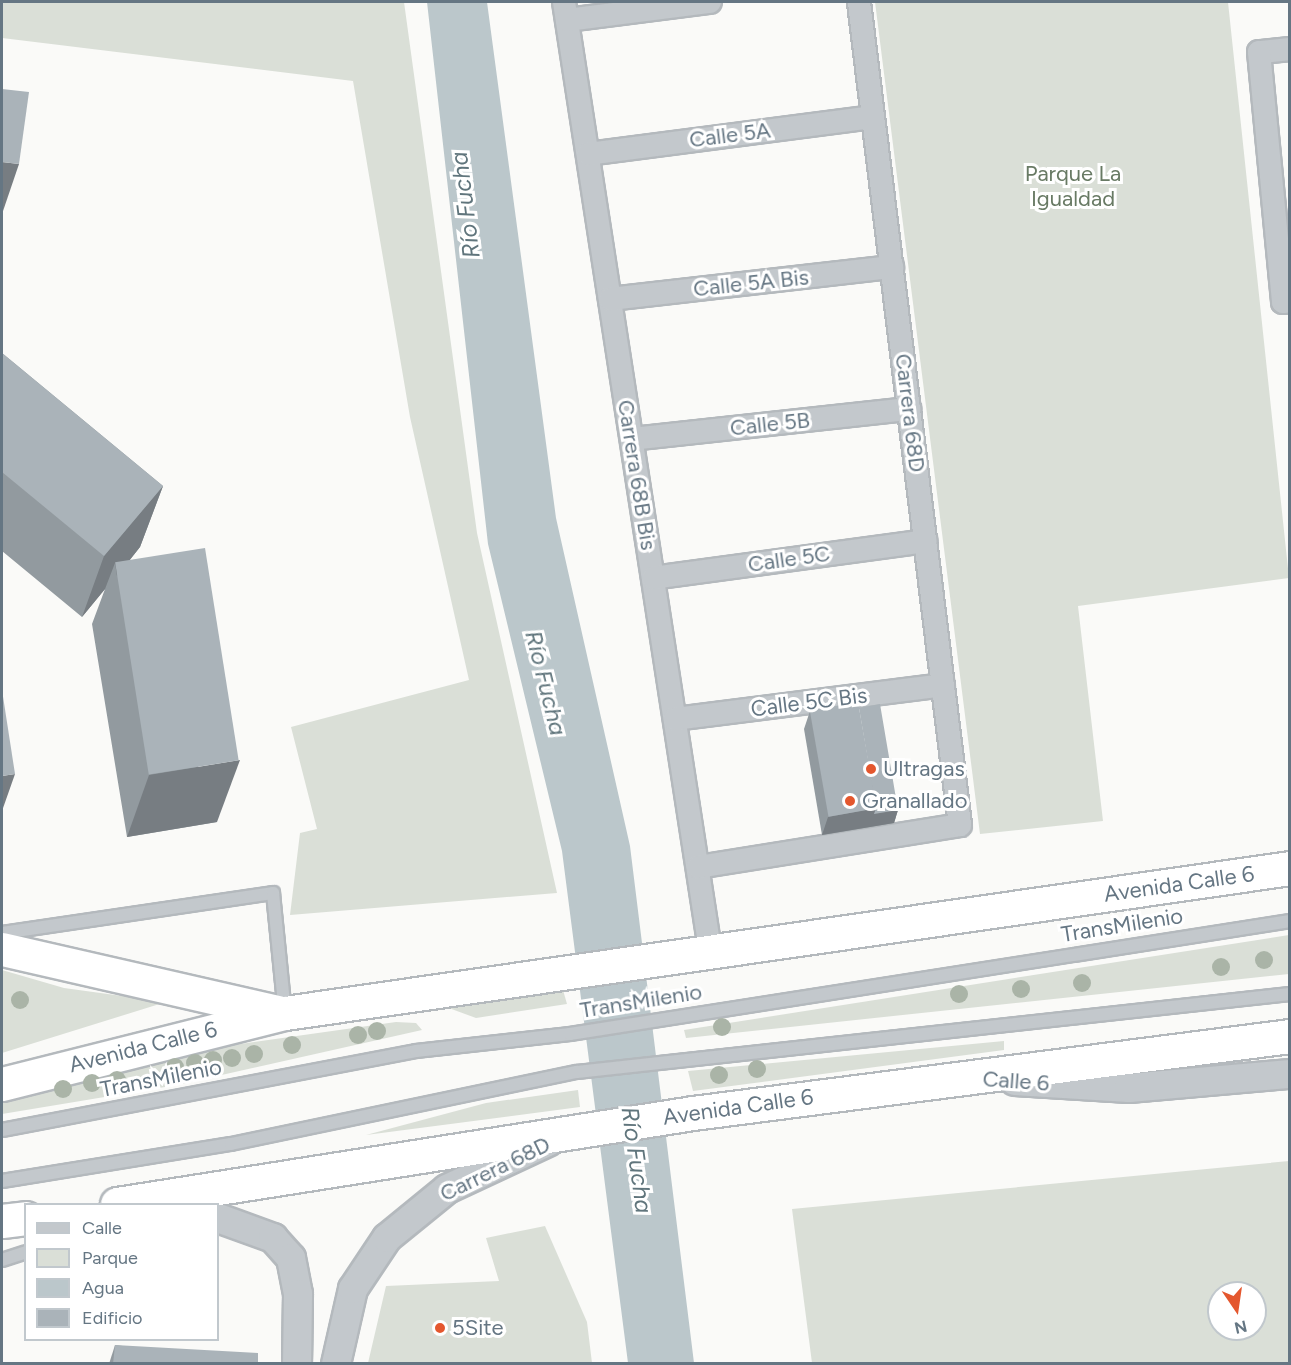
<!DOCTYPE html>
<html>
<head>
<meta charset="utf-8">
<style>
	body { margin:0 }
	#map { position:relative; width:1291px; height:1365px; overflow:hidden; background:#fafaf8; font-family:Figtree,sans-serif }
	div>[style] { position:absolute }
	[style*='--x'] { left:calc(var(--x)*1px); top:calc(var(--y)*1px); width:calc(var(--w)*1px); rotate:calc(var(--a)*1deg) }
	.green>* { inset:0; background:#dadfd7 }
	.water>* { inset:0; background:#bbc7cb }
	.roads { filter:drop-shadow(2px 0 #b4b9bd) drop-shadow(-2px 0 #b4b9bd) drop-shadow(0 2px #b4b9bd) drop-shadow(0 -2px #b4b9bd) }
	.service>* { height:12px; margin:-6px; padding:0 6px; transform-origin:6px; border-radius:6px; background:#c3c8cc }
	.minor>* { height:22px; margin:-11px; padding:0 11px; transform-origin:11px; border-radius:11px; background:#c3c8cc }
	.tertiary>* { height:28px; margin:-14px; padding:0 14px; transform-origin:14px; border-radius:14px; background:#c3c8cc }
	.trunk>* { height:33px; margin:-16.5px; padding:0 16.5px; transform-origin:16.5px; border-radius:16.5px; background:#fff }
	.trees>* { width:18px; height:18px; margin:-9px; border-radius:50%; background:#aab4a7 }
	.wall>* { inset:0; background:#929a9f }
	.shaded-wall>* { inset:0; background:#777d82 }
	.building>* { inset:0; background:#aab3b9; transform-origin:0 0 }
	.dots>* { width:16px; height:16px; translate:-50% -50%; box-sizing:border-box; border:3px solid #fff; border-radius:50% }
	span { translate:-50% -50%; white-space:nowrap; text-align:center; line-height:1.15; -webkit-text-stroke:6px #fff; paint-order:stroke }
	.street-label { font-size:22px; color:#657683 }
	.park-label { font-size:22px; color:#687a64 }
	.poi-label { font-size:22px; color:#657683 }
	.left { translate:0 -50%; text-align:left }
	.water-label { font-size:24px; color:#60757c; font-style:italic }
	.frame { position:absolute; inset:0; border:3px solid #657683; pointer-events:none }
	.legend { position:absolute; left:24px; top:1203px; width:195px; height:138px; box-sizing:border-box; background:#fff; border:2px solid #c1c8cd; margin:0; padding:8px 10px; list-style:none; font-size:18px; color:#657683 }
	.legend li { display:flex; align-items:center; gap:12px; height:30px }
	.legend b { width:30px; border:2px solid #c1c8cd }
	.north { position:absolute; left:1207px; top:1281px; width:60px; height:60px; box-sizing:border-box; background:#fff; border:2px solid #c1c8cd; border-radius:50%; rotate:167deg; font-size:16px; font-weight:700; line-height:24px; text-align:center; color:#657683 }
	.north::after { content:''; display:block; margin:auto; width:21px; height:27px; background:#e4572e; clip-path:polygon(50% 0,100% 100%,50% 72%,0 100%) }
</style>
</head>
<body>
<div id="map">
	<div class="green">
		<i style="clip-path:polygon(2px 2px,404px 2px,477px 533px,557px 893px,290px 915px,300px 833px,317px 829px,291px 727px,469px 680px,410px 417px,353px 81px,2px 38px)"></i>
		<i style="clip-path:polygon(875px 2px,1228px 2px,1289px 578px,1078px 606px,1103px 821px,980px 834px)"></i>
		<i style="clip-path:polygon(1289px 935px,1289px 974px,686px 1038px,684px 1030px)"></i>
		<i style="clip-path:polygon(2px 970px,64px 988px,166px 1002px,2px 1053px)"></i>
		<i style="clip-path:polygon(563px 990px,567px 1004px,476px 1018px,446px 1007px)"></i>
		<i style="clip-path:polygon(396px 1022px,416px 1023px,422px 1030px,177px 1085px,2px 1114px,2px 1095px,163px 1055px)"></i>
		<i style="clip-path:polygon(1004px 1041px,1004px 1050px,693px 1091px,688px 1071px)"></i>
		<i style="clip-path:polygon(578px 1090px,580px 1107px,366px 1135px,486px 1103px)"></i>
		<i style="clip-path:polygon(evenodd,1289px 1161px,1289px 1363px,812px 1363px,792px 1209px,1289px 1161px,1219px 1293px,1255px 1293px,1255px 1329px,1219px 1329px,1219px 1293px)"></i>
		<i style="clip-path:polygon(545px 1226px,587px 1322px,592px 1363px,368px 1363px,386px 1286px,499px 1281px,486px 1238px)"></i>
	</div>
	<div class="water">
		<i style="clip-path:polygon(427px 2px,487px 2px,556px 518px,630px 846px,694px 1363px,628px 1363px,562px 851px,488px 544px)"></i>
	</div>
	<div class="roads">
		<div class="service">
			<i style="--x:2;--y:933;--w:274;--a:-8.4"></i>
			<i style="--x:273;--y:893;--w:121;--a:84.3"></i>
			<i style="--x:2;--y:1130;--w:421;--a:-10.8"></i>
			<i style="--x:416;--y:1051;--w:155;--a:-6.3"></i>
			<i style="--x:570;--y:1034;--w:729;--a:-8.92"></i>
			<i style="--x:2;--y:1181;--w:232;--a:-9.2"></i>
			<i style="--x:231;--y:1144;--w:353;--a:-11.8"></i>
			<i style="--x:577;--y:1072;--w:717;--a:-6.24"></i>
			<i style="--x:2;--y:1260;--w:25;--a:-18"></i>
		</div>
		<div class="minor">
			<i style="--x:564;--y:2;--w:958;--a:81.24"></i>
			<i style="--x:567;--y:20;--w:144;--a:-7.2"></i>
			<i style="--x:1290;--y:49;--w:31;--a:174"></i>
			<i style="--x:1259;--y:52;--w:251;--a:84.5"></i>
			<i style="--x:1283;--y:302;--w:7;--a:-8"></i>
			<i style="--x:588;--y:154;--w:287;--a:-7.4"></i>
			<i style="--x:610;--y:299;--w:284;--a:-6.5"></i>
			<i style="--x:632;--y:439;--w:279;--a:-6.2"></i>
			<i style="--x:653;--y:578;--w:275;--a:-7.7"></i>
			<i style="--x:675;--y:719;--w:270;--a:-7.2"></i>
			<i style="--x:698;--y:867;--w:265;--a:-9.1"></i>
			<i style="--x:960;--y:825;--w:829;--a:-97"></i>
		</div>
		<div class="tertiary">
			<i style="--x:1015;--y:1081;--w:114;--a:3.5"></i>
			<i style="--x:1129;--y:1088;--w:162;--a:-5"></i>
			<i style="--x:218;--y:1218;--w:59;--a:20"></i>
			<i style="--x:273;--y:1238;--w:27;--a:48"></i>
			<i style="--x:291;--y:1258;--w:37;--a:79"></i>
			<i style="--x:298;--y:1294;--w:70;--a:90.8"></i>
			<i style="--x:336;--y:1364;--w:77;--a:-77.2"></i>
			<i style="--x:353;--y:1289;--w:61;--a:-56.3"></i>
			<i style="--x:387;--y:1238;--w:77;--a:-39.2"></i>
			<i style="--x:447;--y:1189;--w:111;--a:-25"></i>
		</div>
		<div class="trunk">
			<i style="--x:2;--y:949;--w:283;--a:12.9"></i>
			<i style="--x:2;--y:1084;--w:292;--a:-14.1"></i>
			<i style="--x:285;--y:1013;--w:1015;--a:-8.21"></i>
			<i style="--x:117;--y:1204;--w:583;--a:-8.98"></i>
			<i style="--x:693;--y:1113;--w:602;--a:-7.35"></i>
			<i style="--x:2;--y:1221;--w:24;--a:-7"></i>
		</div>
	</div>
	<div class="trees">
		<i style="left:1264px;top:960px"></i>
		<i style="left:1221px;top:967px"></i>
		<i style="left:1082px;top:983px"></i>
		<i style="left:1021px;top:989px"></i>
		<i style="left:959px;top:994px"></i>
		<i style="left:20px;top:1000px"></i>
		<i style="left:722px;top:1027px"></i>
		<i style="left:377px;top:1031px"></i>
		<i style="left:358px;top:1035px"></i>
		<i style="left:292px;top:1045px"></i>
		<i style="left:254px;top:1054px"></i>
		<i style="left:232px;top:1058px"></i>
		<i style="left:213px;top:1060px"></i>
		<i style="left:195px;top:1063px"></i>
		<i style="left:175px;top:1067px"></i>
		<i style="left:757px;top:1069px"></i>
		<i style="left:719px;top:1075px"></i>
		<i style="left:117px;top:1080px"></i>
		<i style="left:92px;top:1083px"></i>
		<i style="left:63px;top:1089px"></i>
	</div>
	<div class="wall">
		<i style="clip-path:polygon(2px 353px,163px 486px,140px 547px,129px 561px,217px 822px,127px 837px,92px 624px,105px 589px,82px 617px,2px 551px)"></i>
		<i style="clip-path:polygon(810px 711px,898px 810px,894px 823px,822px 835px,804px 729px)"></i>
		<i style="clip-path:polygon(115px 1345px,258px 1364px,109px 1364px)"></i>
	</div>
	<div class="shaded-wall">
		<i style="clip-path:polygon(2px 162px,19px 164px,2px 214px)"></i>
		<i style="clip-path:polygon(163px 486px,140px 547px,117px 576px,115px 563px,105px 589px,82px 617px,104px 556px)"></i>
		<i style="clip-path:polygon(240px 760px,217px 822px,127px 837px,149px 775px)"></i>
		<i style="clip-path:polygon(15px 774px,2px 811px,2px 776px)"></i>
		<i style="clip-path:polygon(876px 808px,898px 810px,894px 823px,822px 835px,828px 817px)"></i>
	</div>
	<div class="building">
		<i style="clip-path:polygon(2px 89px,29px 92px,19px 164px,2px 162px)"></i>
		<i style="clip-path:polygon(2px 353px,163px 486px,104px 556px,2px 472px)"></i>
		<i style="left:205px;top:548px;width:215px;height:91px;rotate:81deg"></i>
		<i style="clip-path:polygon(2px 690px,15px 774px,2px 776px)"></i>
		<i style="left:858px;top:702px;width:108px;height:49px;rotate:80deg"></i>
		<i style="clip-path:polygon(880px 704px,898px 810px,874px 814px,876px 808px,859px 708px)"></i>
		<i style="clip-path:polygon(115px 1345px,258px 1353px,258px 1364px,113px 1364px)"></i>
	</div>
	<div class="dots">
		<i style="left:871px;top:769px;background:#e4572e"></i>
		<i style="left:850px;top:801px;background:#e4572e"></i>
		<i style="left:440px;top:1328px;background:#e4572e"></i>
	</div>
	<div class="street-label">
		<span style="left:730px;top:135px;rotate:-7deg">Calle 5A</span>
		<span style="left:751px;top:283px;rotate:-6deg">Calle 5A Bis</span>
		<span style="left:910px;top:413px;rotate:83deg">Carrera 68D</span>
		<span style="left:770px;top:424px;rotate:-6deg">Calle 5B</span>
		<span style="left:637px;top:475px;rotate:81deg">Carrera 68B Bis</span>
		<span style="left:789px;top:559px;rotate:-8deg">Calle 5C</span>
		<span style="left:809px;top:702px;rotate:-7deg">Calle 5C Bis</span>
		<span style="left:1179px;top:884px;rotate:-8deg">Avenida Calle 6</span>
		<span style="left:1122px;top:925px;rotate:-9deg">TransMilenio</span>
		<span style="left:641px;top:1001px;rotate:-9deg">TransMilenio</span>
		<span style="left:143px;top:1047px;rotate:-14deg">Avenida Calle 6</span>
		<span style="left:161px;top:1078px;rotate:-11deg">TransMilenio</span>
		<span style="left:1016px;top:1081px;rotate:4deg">Calle 6</span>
		<span style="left:738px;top:1107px;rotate:-8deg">Avenida Calle 6</span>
		<span style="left:495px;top:1169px;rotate:-26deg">Carrera 68D</span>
	</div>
	<div class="park-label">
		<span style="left:1073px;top:186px">Parque La<br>Igualdad</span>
	</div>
	<div class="poi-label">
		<span class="left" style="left:883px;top:769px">Ultragas</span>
		<span class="left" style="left:862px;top:801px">Granallado</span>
		<span class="left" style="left:452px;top:1328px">5Site</span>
	</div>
	<div class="water-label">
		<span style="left:465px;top:205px;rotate:-97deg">Río Fucha</span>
		<span style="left:546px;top:683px;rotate:76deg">Río Fucha</span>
		<span style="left:637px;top:1160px;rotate:82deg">Río Fucha</span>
	</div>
	<div class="frame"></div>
	<ul class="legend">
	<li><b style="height:8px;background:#c3c8cc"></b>Calle</li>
	<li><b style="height:16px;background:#dadfd7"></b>Parque</li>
	<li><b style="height:16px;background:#bbc7cb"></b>Agua</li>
	<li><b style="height:16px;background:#aab3b9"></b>Edificio</li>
	</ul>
	<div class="north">N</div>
</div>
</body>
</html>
